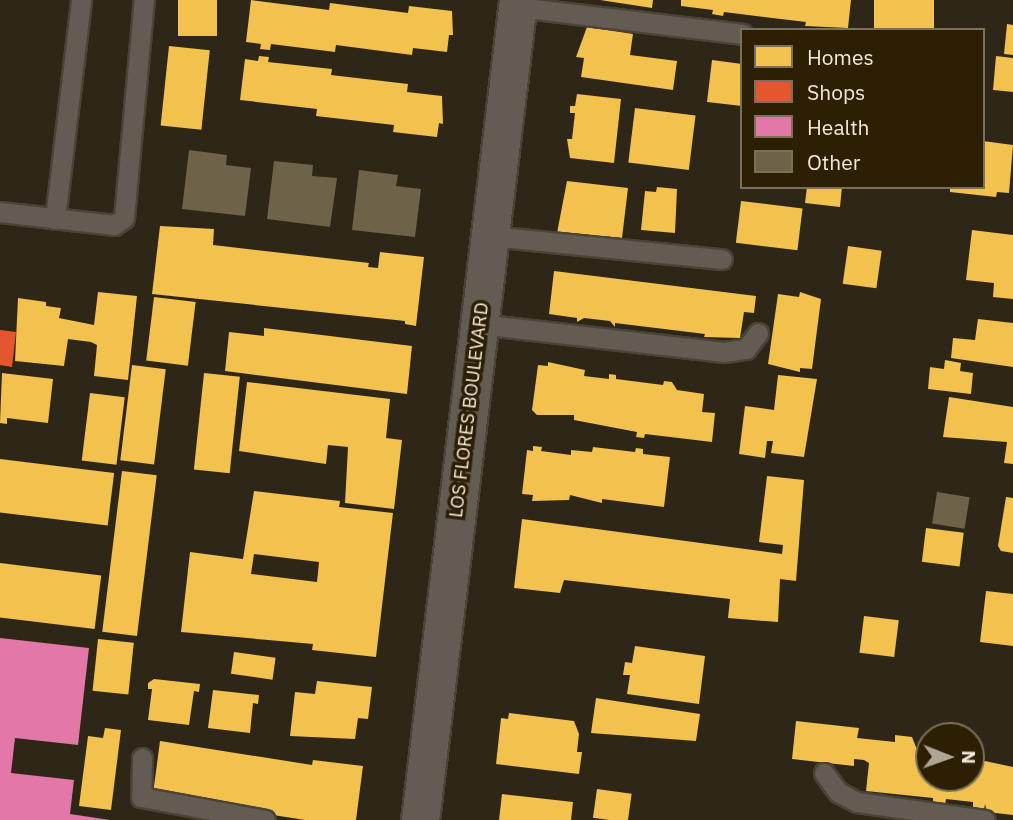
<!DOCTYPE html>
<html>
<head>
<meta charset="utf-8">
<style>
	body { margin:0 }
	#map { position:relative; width:1013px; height:820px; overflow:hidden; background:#2e2617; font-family:"IBM Plex Sans",sans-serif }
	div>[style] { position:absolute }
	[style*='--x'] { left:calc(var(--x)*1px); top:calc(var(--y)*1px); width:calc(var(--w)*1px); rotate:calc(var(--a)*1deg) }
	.homes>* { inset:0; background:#f2c14e; transform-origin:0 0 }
	.shops>* { inset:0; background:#e4572e }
	.health>* { inset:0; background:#e377a8 }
	.building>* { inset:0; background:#6e6248; transform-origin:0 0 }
	.roads { filter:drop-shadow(2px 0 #4a4338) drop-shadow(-2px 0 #4a4338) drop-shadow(0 2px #4a4338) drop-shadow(0 -2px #4a4338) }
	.lane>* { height:19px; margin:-9.5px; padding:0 9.5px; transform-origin:9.5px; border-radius:9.5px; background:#635c52 }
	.street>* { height:37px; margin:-18.5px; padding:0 18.5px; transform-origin:18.5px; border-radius:18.5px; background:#635c52 }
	span { translate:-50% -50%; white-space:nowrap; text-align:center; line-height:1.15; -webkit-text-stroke:7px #2c1f04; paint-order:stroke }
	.street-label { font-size:19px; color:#f2e9d9 }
	.legend { position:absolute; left:740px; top:28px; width:245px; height:161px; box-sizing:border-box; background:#2c1f04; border:2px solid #7b7059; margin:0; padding:9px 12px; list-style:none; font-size:21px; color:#f2e9d9 }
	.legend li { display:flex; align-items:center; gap:14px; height:35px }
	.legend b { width:35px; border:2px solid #7b7059 }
	.north { position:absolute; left:915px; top:722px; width:70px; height:70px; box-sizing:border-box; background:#2c1f04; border:2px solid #7b7059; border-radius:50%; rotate:91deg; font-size:19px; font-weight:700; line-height:28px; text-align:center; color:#f2e9d9 }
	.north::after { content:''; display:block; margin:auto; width:24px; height:32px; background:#ada595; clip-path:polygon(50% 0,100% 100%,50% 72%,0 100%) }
</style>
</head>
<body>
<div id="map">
	<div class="homes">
		<i style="left:178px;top:0;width:39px;height:36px"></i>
		<i style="clip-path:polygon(251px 0,329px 10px,330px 3px,408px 13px,409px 6px,452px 11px,453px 35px,449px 35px,447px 52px,413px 48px,412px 55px,336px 45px,335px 52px,271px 44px,270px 50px,260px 49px,261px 44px,246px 42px)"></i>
		<i style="clip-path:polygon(600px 0,653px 0,652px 8px)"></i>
		<i style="clip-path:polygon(681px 0,851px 0,848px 28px,805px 26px,806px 22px,724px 12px,723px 16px,712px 14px,713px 10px,681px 6px)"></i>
		<i style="left:874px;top:0;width:60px;height:30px"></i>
		<i style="clip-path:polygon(1007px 24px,1013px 25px,1013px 55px,1004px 54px)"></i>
		<i style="clip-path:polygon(587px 27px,633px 34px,630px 55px,677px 61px,673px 90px,581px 77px,584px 58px,576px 57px)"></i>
		<i style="left:169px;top:46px;width:41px;height:80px;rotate:6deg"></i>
		<i style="clip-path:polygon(259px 56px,269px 57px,268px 62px,332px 69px,331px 75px,408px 84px,407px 92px,442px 96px,443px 124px,439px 123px,437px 137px,393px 132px,394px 125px,316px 116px,317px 109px,240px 100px,245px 59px,258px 61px)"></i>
		<i style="clip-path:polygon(996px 56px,1013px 58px,1013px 92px,993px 90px)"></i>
		<i style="clip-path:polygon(712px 60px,742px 64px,742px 106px,707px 102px)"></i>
		<i style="clip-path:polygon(577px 94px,621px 99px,614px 163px,570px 158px,567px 139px,572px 139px,575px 113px,570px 113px,570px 106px,575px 106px)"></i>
		<i style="left:635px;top:108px;width:61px;height:55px;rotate:7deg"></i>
		<i style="clip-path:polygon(983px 141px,1013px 145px,1009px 193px,997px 192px,996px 197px,950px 192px,950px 187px,983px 187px)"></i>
		<i style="clip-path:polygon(567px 181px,628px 188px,622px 238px,602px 236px,601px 244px,557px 233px)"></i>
		<i style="clip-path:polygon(657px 187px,677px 189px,675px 233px,641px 230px,645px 191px,656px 192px)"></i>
		<i style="clip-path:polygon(807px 187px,842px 187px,840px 207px,805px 203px)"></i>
		<i style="left:741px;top:201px;width:62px;height:42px;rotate:7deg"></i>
		<i style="clip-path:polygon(160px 226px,214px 229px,213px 245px,369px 263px,368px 267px,378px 268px,380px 252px,424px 257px,416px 326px,405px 324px,405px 321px,152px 294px)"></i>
		<i style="clip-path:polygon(972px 230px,1013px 235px,1013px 299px,993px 297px,994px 283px,966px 280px)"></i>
		<i style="left:848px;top:246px;width:34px;height:38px;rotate:8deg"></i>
		<i style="clip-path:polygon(554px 271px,756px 296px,754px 313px,744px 312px,740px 338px,704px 337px,705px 334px,615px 323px,615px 327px,610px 321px,584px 318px,577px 322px,577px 318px,549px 314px)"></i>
		<i style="clip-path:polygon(98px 292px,137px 296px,128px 380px,94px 376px,97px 345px,91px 342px,68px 339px,64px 366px,15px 361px,18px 298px,46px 302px,46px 306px,61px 308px,59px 318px,94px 325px)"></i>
		<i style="clip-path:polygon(800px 292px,821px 299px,812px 369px,800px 368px,800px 372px,768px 364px,778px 294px,799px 297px)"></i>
		<i style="left:154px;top:297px;width:42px;height:64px;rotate:7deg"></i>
		<i style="clip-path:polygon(978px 319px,1013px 323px,1013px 367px,951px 358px,953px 338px,975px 340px)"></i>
		<i style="clip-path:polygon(264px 328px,412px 346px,407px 394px,225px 371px,229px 332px,264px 336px)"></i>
		<i style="clip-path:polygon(945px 360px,961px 363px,960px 371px,973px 373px,971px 394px,928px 389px,930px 367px,944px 369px)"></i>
		<i style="clip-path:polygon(548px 362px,585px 370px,584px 376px,609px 379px,609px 374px,616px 375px,616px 379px,663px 385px,664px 381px,672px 382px,677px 390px,704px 394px,702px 412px,715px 413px,712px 442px,645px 434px,644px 438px,636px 437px,637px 432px,574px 420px,574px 415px,537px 415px,532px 410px,538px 365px,548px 366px)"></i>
		<i style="left:132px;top:365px;width:34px;height:96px;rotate:7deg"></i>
		<i style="clip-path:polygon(2px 373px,53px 379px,48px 423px,7px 418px,7px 424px,0 423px)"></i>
		<i style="left:204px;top:373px;width:36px;height:97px;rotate:6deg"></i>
		<i style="clip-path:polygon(778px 375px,817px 379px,804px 457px,771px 453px,773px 441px,767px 441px,765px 458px,739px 454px,745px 406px,774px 410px)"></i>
		<i style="clip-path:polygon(247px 382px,390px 399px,386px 438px,402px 440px,394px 509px,345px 503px,348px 447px,328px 445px,326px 464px,239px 451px)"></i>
		<i style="left:90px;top:393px;width:35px;height:68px;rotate:7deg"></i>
		<i style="clip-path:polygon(949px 397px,1013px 407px,1013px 464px,1004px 463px,1007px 442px,943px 437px)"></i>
		<i style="clip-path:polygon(533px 446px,542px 447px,541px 451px,571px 455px,571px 450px,592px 452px,593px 447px,635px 452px,636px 448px,643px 449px,643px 454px,670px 457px,664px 507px,602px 499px,602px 503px,570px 495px,569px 500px,532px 501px,533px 495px,522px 494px,527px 450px,533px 451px)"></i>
		<i style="left:0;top:459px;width:115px;height:53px;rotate:7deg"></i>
		<i style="left:122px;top:471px;width:35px;height:162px;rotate:7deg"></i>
		<i style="clip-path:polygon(767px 476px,804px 480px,796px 581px,780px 579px,778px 622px,728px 618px,730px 599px,564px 580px,560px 593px,514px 588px,522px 519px,782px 554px,783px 545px,759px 542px)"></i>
		<i style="clip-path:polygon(evenodd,254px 491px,340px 501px,339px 507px,393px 513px,376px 657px,312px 650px,313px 644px,181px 632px,190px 552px,243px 559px,254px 491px,254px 554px,319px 562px,317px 582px,251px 574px,254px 554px)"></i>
		<i style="clip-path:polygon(1006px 497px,1013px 498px,1013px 553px,1001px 551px,998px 546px)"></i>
		<i style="left:926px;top:528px;width:38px;height:34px;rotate:7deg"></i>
		<i style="left:0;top:563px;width:102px;height:54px;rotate:7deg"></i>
		<i style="clip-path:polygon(986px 591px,1013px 594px,1013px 646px,980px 642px)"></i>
		<i style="left:864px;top:616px;width:35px;height:37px;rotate:7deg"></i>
		<i style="left:98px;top:639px;width:36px;height:52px;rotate:6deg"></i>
		<i style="clip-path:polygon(635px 646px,705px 656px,699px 704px,627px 694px,630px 675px,623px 675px,625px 662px,632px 663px)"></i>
		<i style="left:234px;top:652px;width:42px;height:22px;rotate:8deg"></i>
		<i style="clip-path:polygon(154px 679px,200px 684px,199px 692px,194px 691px,189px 725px,148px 720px,152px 689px,148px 689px,148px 683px)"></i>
		<i style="clip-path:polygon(317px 681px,372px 687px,368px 719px,358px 718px,355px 739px,290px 736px,295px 692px,315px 694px)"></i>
		<i style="clip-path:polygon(213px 690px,259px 695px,258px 704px,253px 703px,250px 733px,208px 728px)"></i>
		<i style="clip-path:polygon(596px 698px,700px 714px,696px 741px,591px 733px)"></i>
		<i style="clip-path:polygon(509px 713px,574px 721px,579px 734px,577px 752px,582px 752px,579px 774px,496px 764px,501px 718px,508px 719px)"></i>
		<i style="clip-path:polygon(796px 721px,859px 728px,857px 738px,895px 742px,895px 735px,912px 737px,918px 752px,929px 753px,929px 778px,971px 778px,971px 758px,1013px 767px,1013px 815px,987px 812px,985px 804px,984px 810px,973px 809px,973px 802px,946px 799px,945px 805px,933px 804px,933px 798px,866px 791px,869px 763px,864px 760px,854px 759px,854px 766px,792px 759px)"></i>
		<i style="clip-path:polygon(105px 728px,121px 730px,111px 810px,79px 806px,88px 736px,103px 738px)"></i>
		<i style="clip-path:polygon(160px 741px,312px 765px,313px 760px,363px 766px,356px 820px,305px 820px,229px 808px,230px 803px,153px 794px)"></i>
		<i style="left:597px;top:789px;width:35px;height:29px;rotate:8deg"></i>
		<i style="clip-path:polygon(502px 794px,573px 802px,571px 820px,499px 820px)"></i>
	</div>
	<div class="shops">
		<i style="clip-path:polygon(0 330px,16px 332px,12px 367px,0 365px)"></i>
	</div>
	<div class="health">
		<i style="clip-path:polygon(0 638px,89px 648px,78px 745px,15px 738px,11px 773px,74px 780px,70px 814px,110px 820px,0 820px)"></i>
	</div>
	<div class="building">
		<i style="clip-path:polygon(189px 150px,227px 155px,226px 165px,251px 168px,245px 216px,182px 209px)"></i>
		<i style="clip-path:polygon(274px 161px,313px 165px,312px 176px,337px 178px,330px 227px,267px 219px)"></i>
		<i style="clip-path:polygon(359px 170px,398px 175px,396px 186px,421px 189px,415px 237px,352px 230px)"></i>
		<i style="left:937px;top:492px;width:33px;height:32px;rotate:9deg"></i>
	</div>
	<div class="roads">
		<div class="lane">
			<i style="--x:517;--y:7;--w:227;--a:6.8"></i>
			<i style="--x:0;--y:212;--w:115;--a:6.5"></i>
			<i style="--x:114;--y:225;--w:12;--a:-35"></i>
			<i style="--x:124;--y:218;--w:219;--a:-84.8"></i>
			<i style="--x:55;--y:219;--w:221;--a:-83.2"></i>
			<i style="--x:490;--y:236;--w:233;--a:5.7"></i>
			<i style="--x:479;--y:324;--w:247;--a:6.5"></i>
			<i style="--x:724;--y:352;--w:22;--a:-8"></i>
			<i style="--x:746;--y:349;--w:20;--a:-53"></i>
			<i style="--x:142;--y:758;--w:39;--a:91"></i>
			<i style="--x:141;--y:797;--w:126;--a:10.5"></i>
			<i style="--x:824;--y:773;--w:24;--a:54"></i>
			<i style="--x:838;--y:792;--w:21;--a:28"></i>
			<i style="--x:857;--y:802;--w:129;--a:8"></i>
		</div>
		<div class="street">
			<i style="--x:420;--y:820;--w:826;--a:-83.18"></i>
		</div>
	</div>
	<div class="street-label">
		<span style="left:469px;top:410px;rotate:-83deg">LOS FLORES BOULEVARD</span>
	</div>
	<ul class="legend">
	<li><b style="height:19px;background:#f2c14e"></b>Homes</li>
	<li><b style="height:19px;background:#e4572e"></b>Shops</li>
	<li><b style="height:19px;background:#e377a8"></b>Health</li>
	<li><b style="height:19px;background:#6e6248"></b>Other</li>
	</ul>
	<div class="north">N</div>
</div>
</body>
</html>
